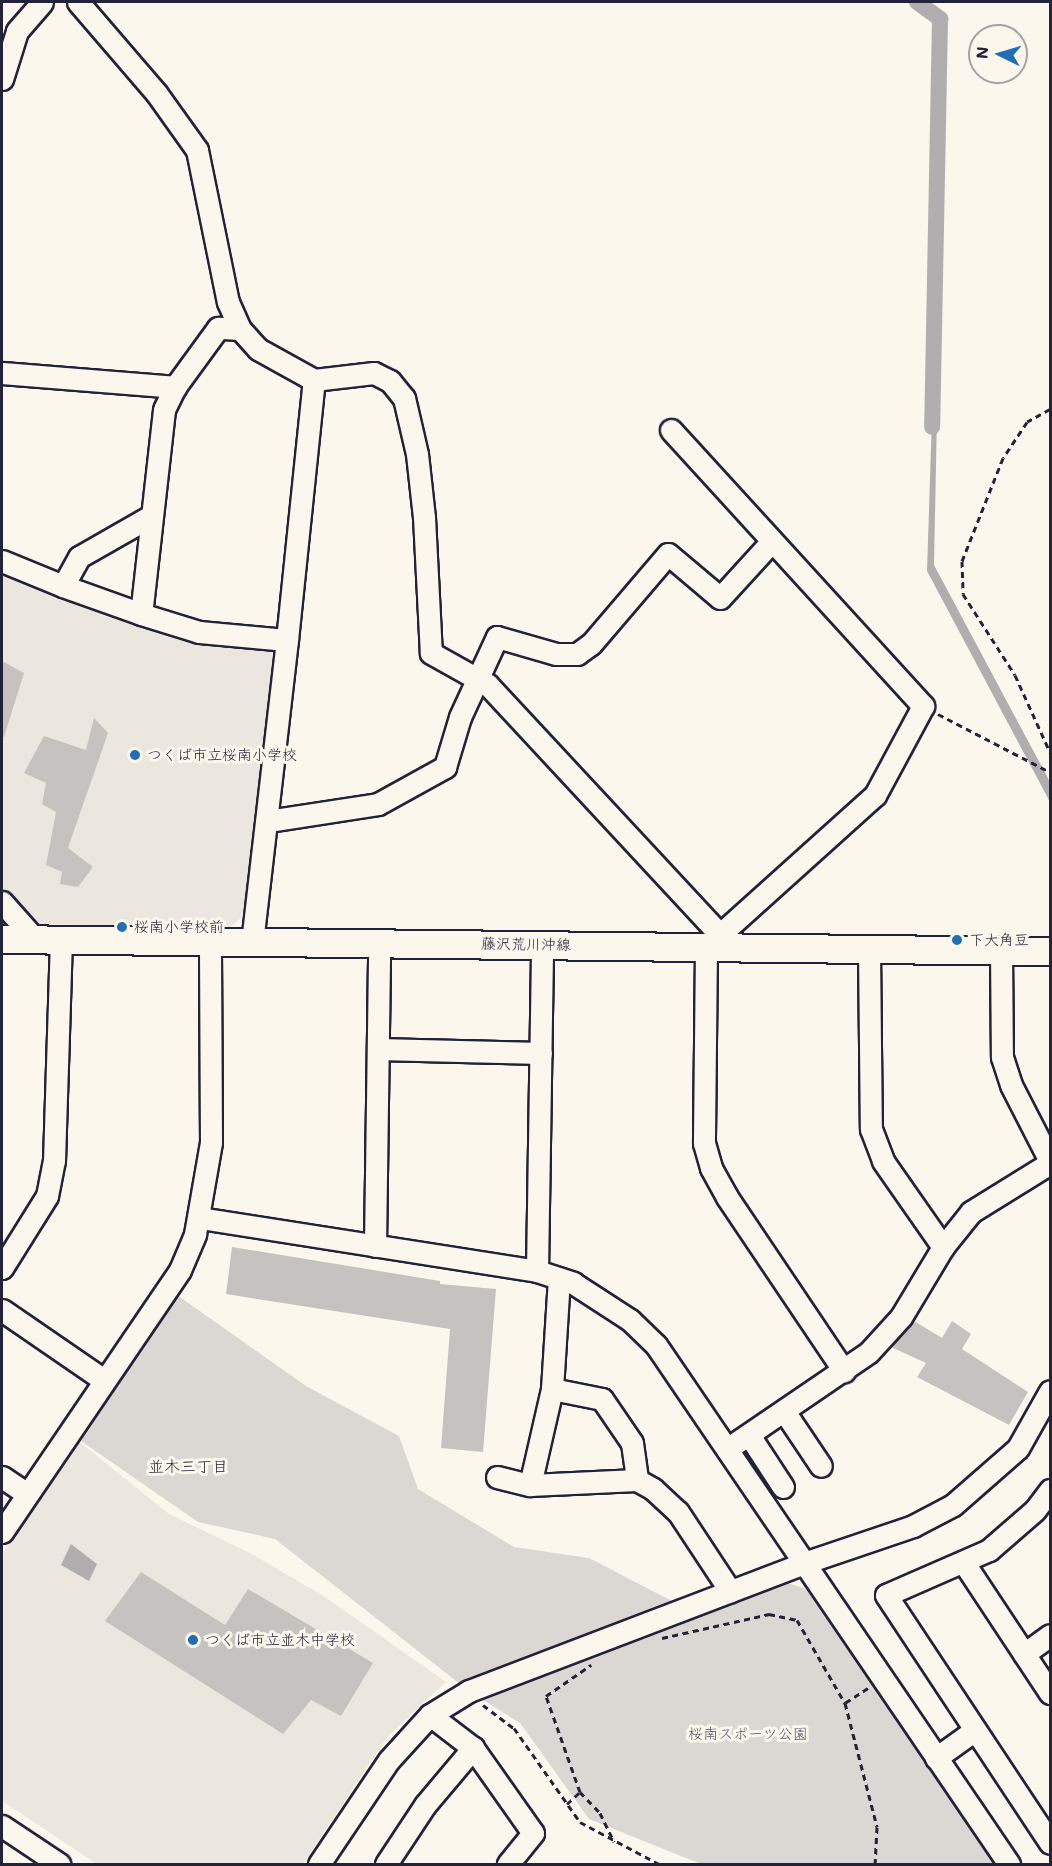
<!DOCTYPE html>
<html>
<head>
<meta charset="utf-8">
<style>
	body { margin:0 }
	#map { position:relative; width:1052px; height:1866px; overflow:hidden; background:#fbf7ec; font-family:Mali,"Klee One",sans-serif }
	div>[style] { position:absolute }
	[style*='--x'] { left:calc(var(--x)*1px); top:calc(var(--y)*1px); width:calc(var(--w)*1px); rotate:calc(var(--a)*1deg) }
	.built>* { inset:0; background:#ebe7df }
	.green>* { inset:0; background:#dbd8d3 }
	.water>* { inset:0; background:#b1aeb0 }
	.canal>* { height:16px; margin:-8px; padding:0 8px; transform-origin:8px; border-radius:8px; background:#b1aeb0 }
	.building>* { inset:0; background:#c6c2c0 }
	.path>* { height:3px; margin-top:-1.5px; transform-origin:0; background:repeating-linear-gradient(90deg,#22223b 0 6px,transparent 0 10.5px) }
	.roads { filter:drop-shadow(2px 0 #22223b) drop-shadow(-2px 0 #22223b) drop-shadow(0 2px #22223b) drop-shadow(0 -2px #22223b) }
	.minor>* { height:21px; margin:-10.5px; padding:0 10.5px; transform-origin:10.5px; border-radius:10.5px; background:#fbf7ec }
	.major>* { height:27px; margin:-13.5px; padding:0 13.5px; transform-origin:13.5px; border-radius:13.5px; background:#fbf7ec }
	.dots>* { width:16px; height:16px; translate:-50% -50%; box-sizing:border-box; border:3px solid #fbf7ec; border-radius:50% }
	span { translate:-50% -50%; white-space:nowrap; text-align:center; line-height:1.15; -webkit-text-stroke:6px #fbf7ec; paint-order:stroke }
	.poi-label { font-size:15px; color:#22223b }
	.left { translate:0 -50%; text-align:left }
	.street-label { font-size:15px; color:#22223b }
	.park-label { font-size:15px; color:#505061 }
	.neighbourhood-label { font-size:16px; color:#22223b }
	.frame { position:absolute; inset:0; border:3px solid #22223b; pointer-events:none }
	.north { position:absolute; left:968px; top:24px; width:60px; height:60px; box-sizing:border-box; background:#fbf7ec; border:2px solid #a4a2a5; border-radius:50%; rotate:275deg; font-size:16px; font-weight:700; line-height:24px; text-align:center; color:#22223b }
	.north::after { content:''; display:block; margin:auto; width:21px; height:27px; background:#1f6fb2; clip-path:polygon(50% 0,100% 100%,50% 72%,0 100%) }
</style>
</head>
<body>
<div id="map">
	<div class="built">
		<i style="clip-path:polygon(2px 566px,50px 586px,276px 642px,256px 862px,241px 918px,230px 927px,40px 924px,2px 887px)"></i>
		<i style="clip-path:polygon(77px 1440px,169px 1514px,252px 1554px,325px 1597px,446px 1682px,388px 1736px,303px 1864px,97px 1864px,2px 1801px,2px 1554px)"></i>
	</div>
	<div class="green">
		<i style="clip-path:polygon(177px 1295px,306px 1386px,399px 1436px,418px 1489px,514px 1547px,589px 1558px,697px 1614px,779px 1580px,806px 1589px,995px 1864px,701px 1864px,589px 1819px,520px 1723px,469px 1691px,275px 1539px,198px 1522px,81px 1441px)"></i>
	</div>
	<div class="water">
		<i style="clip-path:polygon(920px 2px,922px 2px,945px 19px,934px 565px,1050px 782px,1050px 802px,927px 571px,945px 19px)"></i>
		<i style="clip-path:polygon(71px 1544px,97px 1564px,89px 1581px,61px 1565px)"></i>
	</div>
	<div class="canal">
		<i style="--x:917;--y:2;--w:29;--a:36"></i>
		<i style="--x:940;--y:19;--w:408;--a:91.1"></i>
	</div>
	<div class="building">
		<i style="clip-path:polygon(2px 661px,24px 673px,4px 737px,2px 737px)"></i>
		<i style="clip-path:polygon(94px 718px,108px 733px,68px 848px,93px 867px,78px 887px,60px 884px,62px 872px,46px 865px,56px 812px,42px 804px,46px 783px,24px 773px,44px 736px,86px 750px)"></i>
		<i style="clip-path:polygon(232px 1247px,440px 1281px,440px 1284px,496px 1289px,483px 1452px,441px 1448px,450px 1329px,226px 1294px)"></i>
		<i style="clip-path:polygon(914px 1321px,942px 1338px,952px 1321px,971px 1334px,962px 1349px,1028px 1392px,1009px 1425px,917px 1377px,926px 1363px,891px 1347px)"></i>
		<i style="clip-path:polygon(141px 1572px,225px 1625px,248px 1589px,373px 1663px,341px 1716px,311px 1700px,283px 1734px,105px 1621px)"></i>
	</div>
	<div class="path">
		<i style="--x:1050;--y:409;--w:26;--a:151"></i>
		<i style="--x:1027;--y:422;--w:43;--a:123.7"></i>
		<i style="--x:1003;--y:458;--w:111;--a:111.7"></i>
		<i style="--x:962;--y:561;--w:33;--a:88"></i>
		<i style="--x:963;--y:594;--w:96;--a:57.3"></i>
		<i style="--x:1015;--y:675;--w:85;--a:65.6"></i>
		<i style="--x:938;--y:714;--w:126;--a:27.4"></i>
		<i style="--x:662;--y:1638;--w:110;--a:-12.6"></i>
		<i style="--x:769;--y:1614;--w:29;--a:12"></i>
		<i style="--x:797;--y:1620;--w:96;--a:60"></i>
		<i style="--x:868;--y:1688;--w:27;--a:147"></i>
		<i style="--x:845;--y:1703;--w:128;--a:75.5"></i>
		<i style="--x:877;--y:1827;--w:37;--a:93"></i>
		<i style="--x:483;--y:1705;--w:39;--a:37"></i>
		<i style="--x:514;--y:1728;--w:115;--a:54.9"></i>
		<i style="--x:580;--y:1822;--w:89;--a:28"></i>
		<i style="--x:580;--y:1792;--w:29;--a:46"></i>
		<i style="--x:600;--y:1813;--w:32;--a:64"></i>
		<i style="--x:567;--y:1804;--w:18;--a:-43"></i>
		<i style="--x:580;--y:1792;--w:102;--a:-109.5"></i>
		<i style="--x:546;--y:1696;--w:55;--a:-34.6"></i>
	</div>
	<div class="roads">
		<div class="minor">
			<i style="--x:78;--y:2;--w:121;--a:49.3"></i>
			<i style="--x:157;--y:94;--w:69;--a:54.5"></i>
			<i style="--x:197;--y:150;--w:155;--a:78.5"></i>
			<i style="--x:228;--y:302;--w:30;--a:66"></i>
			<i style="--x:240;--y:329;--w:27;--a:48"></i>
			<i style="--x:258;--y:349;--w:64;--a:29"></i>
			<i style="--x:314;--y:380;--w:60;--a:-6.7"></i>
			<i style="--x:374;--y:373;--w:18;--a:27"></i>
			<i style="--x:390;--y:381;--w:22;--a:51"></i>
			<i style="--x:404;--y:398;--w:57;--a:76.9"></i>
			<i style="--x:417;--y:454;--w:63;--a:83.7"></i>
			<i style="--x:424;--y:517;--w:136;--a:87.1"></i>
			<i style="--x:431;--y:653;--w:65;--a:29.3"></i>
			<i style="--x:488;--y:685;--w:341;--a:47.1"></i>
			<i style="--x:2;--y:79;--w:50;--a:-72.6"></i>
			<i style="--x:17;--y:31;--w:38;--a:-49"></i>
			<i style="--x:240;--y:329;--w:22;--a:-177"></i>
			<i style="--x:218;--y:328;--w:73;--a:126.1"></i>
			<i style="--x:175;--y:387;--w:25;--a:116"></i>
			<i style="--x:164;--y:410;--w:205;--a:96.4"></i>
			<i style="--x:141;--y:614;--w:61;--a:17.2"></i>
			<i style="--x:199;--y:632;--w:88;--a:5.2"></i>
			<i style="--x:287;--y:640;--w:303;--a:96.6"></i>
			<i style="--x:2;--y:373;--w:174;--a:4.6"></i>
			<i style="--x:671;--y:430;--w:374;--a:47.6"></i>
			<i style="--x:923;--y:706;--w:101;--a:118.3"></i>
			<i style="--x:875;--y:795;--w:227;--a:138"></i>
			<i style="--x:706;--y:947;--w:196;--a:90.6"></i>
			<i style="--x:704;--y:1143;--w:26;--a:74"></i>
			<i style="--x:711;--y:1168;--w:33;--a:61"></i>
			<i style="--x:727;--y:1197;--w:210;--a:56.1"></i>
			<i style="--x:2;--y:561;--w:66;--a:22.3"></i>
			<i style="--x:63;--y:586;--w:33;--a:-61"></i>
			<i style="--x:79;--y:557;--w:83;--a:-29.7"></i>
			<i style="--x:63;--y:586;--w:83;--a:19.7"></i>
			<i style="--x:287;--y:640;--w:261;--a:-84.1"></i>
			<i style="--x:268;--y:821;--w:111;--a:-8.8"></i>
			<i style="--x:378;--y:804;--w:77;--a:-28.9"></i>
			<i style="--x:445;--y:767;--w:52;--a:-73.3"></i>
			<i style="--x:460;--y:717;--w:88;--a:-65.2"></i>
			<i style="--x:497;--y:637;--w:61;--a:16.1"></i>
			<i style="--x:556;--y:654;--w:21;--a:0"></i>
			<i style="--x:577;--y:654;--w:17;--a:-36"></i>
			<i style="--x:591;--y:644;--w:118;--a:-49.5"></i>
			<i style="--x:668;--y:554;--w:68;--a:40.2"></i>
			<i style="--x:720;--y:598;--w:77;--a:-47.6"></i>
			<i style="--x:2;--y:902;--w:48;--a:48.4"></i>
			<i style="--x:869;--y:949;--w:180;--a:89.4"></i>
			<i style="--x:871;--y:1129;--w:34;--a:69"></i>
			<i style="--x:883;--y:1161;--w:105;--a:55.1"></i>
			<i style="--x:1001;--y:950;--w:107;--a:89.5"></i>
			<i style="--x:1002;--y:1057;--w:29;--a:72"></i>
			<i style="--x:1011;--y:1085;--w:85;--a:62.8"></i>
			<i style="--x:378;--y:1049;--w:163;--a:1.4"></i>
			<i style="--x:200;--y:1218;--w:341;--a:8.9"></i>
			<i style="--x:537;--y:1271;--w:38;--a:18"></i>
			<i style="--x:573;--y:1283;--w:68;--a:33"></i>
			<i style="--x:630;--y:1320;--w:36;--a:44"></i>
			<i style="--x:656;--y:1345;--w:628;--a:55.78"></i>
			<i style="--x:375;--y:1246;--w:303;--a:-89.2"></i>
			<i style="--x:2;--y:1268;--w:85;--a:-58"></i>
			<i style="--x:47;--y:1196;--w:36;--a:-79"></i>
			<i style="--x:54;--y:1161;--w:223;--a:-88.2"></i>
			<i style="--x:537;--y:1271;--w:327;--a:-89.1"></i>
			<i style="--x:2;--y:1310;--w:124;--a:34.5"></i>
			<i style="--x:552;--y:1389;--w:51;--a:11.3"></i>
			<i style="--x:602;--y:1399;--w:53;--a:55.7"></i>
			<i style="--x:632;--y:1443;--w:37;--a:82"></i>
			<i style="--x:784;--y:1411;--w:66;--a:56.1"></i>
			<i style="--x:749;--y:1435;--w:62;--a:56.8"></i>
			<i style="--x:727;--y:1449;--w:172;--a:-34.3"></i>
			<i style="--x:869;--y:1352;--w:47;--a:-47.6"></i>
			<i style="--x:901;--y:1317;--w:82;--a:-59"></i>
			<i style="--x:943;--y:1247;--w:45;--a:-51.3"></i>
			<i style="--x:971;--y:1212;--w:93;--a:-31.8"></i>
			<i style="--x:2;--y:1477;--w:30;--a:34"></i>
			<i style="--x:497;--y:1477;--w:34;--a:14"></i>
			<i style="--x:530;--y:1485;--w:107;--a:-2.7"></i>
			<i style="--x:637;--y:1480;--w:18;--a:29"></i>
			<i style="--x:653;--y:1489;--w:34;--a:43"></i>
			<i style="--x:678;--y:1512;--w:95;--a:56.6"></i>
			<i style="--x:530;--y:1485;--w:98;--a:-77.1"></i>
			<i style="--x:552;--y:1389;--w:111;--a:-86.4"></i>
			<i style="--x:1050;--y:1490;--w:25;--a:127"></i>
			<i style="--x:1035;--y:1510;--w:61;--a:139"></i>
			<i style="--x:989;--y:1550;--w:112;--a:156.4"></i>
			<i style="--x:886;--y:1595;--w:297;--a:56.5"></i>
			<i style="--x:2;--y:1532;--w:317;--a:-55.8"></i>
			<i style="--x:180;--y:1270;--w:39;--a:-67"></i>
			<i style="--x:195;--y:1234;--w:93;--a:-80.1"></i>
			<i style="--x:211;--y:1142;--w:202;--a:-90.3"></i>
			<i style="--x:964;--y:1563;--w:156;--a:56.5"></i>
			<i style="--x:1024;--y:1654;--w:32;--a:-36"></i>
			<i style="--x:430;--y:1715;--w:54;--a:37.5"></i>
			<i style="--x:473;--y:1748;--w:104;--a:54.8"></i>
			<i style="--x:533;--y:1833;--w:40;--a:129"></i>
			<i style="--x:936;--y:1758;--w:48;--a:-35.7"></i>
			<i style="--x:2;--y:1826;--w:69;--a:33.7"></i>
			<i style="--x:319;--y:1864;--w:125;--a:-56.1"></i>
			<i style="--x:389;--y:1760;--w:61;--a:-47.7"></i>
			<i style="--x:430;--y:1715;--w:46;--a:-31.6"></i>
			<i style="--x:469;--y:1691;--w:359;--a:-20.9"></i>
			<i style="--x:804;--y:1563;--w:115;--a:-18.7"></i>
			<i style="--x:913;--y:1526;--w:45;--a:-27.7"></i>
			<i style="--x:953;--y:1505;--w:86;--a:-41.2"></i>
			<i style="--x:1018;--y:1448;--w:65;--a:-60.7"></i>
			<i style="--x:386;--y:1864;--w:71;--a:-56.5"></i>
			<i style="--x:425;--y:1805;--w:75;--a:-49.9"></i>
		</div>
		<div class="major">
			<i style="--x:2;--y:939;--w:1048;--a:0.66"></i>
		</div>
	</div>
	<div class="dots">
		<i style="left:135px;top:755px;background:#1f6fb2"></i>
		<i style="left:122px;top:927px;background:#1f6fb2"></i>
		<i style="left:957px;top:940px;background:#1f6fb2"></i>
		<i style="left:193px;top:1640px;background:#1f6fb2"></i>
	</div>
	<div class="poi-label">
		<span class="left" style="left:147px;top:755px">つくば市立桜南小学校</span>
		<span class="left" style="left:134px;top:927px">桜南小学校前</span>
		<span class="left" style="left:969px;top:940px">下大角豆</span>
		<span class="left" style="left:205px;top:1640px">つくば市立並木中学校</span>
	</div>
	<div class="street-label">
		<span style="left:526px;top:944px;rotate:1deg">藤沢荒川沖線</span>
	</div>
	<div class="park-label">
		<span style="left:748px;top:1734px">桜南スポーツ公園</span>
	</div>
	<div class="neighbourhood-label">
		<span style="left:188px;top:1466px">並木三丁目</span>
	</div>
	<div class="frame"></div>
	<div class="north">N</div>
</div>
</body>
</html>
